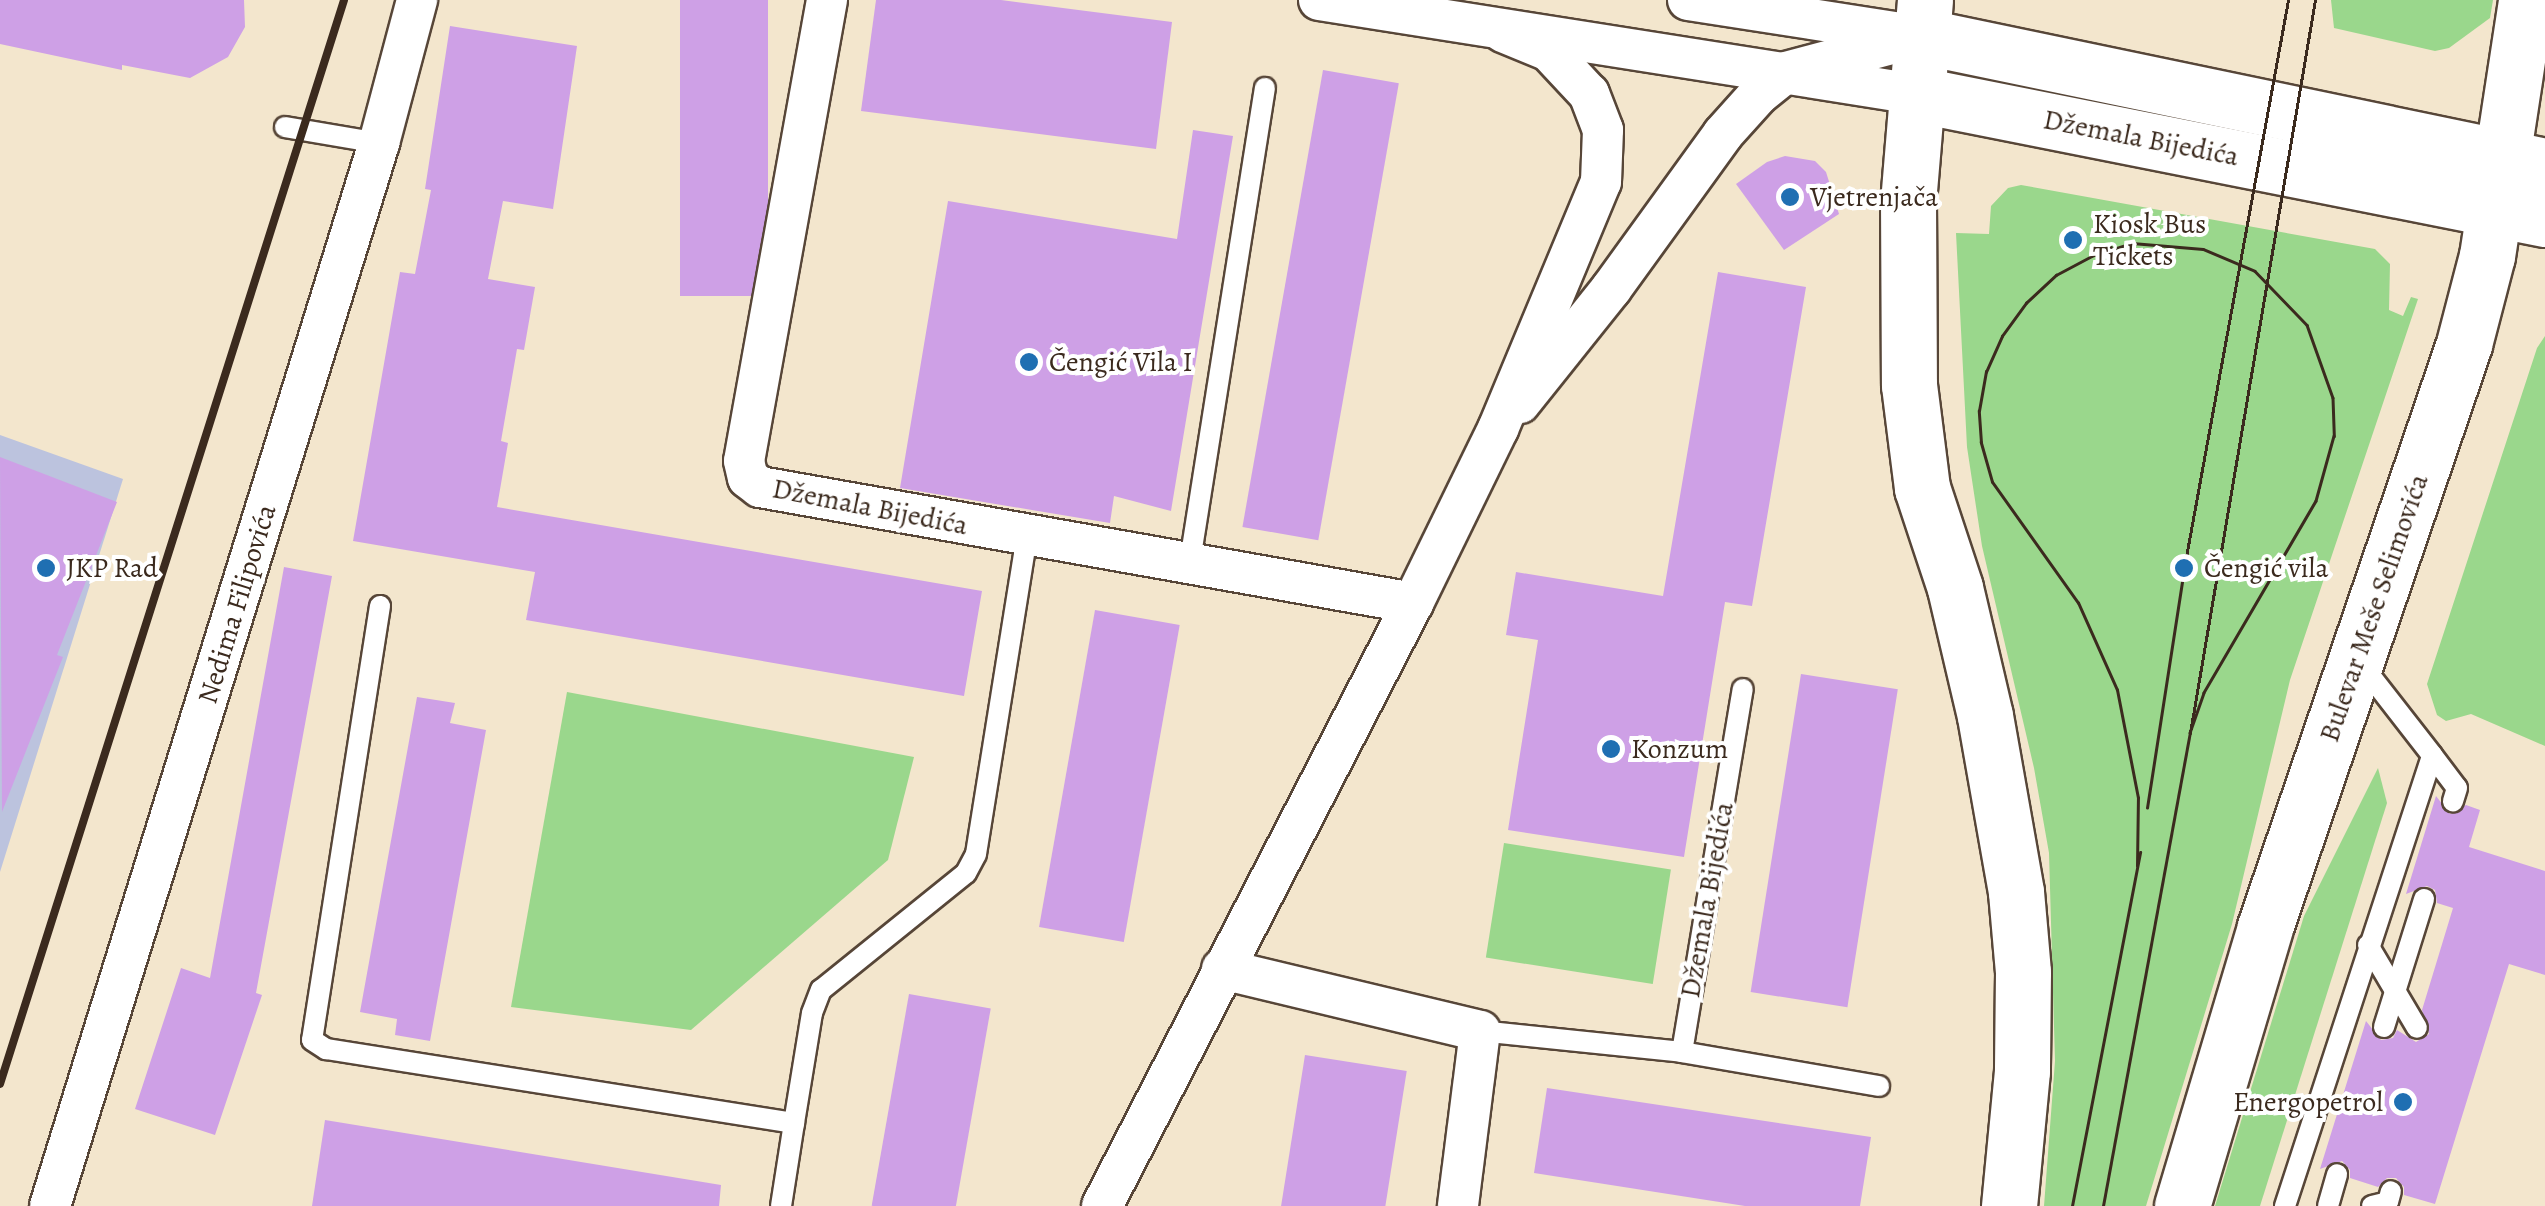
<!DOCTYPE html>
<html>
<head>
<meta charset="utf-8">
<style>
	body { margin:0 }
	#map { position:relative; width:2545px; height:1206px; overflow:hidden; background:#f3e6cd; font-family:Alegreya,serif }
	div>[style] { position:absolute }
	[style*='--x'] { left:calc(var(--x)*1px); top:calc(var(--y)*1px); width:calc(var(--w)*1px); rotate:calc(var(--a)*1deg) }
	.industrial>* { inset:0; background:#bcc3de }
	.green>* { inset:0; background:#9ad78c; transform-origin:0 0 }
	.building>* { inset:0; background:#cea0e6; transform-origin:0 0 }
	.roads { filter:drop-shadow(2px 0 #574638) drop-shadow(-2px 0 #574638) drop-shadow(0 2px #574638) drop-shadow(0 -2px #574638) }
	.lane>* { height:20px; margin:-10px; padding:0 10px; transform-origin:10px; border-radius:10px; background:#fff }
	.street>* { height:40px; margin:-20px; padding:0 20px; transform-origin:20px; border-radius:20px; background:#fff }
	.secondary>* { height:55px; margin:-27.5px; padding:0 27.5px; transform-origin:27.5px; border-radius:27.5px; background:#fff }
	.tram>* { height:2.5px; margin:-1.25px; padding:0 1.25px; transform-origin:1.25px; border-radius:1.25px; background:#3b2a1e }
	.rail>* { height:8px; margin:-4px; padding:0 4px; transform-origin:4px; border-radius:4px; background:#3b2a1e }
	.dots>* { width:28px; height:28px; translate:-50% -50%; box-sizing:border-box; border:5px solid #fff; border-radius:50% }
	span { translate:-50% -50%; white-space:nowrap; text-align:center; line-height:1.15; -webkit-text-stroke:8px #fff; paint-order:stroke }
	.street-label { font-size:28px; color:#3b2a1e }
	.poi-label { font-size:28px; color:#3b2a1e }
	.left { translate:0 -50%; text-align:left }
	.right { translate:-100% -50%; text-align:right }
</style>
</head>
<body>
<div id="map">
	<div class="industrial">
		<i style="clip-path:polygon(0 435px,123px 479px,0 872px)"></i>
	</div>
	<div class="green">
		<i style="clip-path:polygon(2331px 0,2493px 0,2490px 18px,2449px 48px,2435px 51px,2334px 28px)"></i>
		<i style="clip-path:polygon(2021px 185px,2375px 249px,2390px 264px,2389px 310px,2403px 316px,2411px 297px,2418px 299px,2290px 680px,2232px 924px,2146px 1206px,2044px 1206px,2055px 1061px,2049px 853px,2034px 768px,1982px 546px,1967px 447px,1956px 233px,1989px 234px,1991px 206px,2008px 188px)"></i>
		<i style="clip-path:polygon(2545px 336px,2545px 746px,2471px 714px,2446px 721px,2437px 715px,2427px 684px,2537px 348px)"></i>
		<i style="clip-path:polygon(567px 692px,914px 757px,888px 860px,691px 1030px,511px 1007px)"></i>
		<i style="clip-path:polygon(2378px 768px,2387px 803px,2260px 1206px,2215px 1206px,2304px 916px)"></i>
		<i style="left:1504px;top:843px;width:169px;height:116px;rotate:9deg"></i>
	</div>
	<div class="building">
		<i style="clip-path:polygon(0 0,244px 0,245px 27px,228px 57px,190px 78px,122px 65px,122px 70px,0 44px)"></i>
		<i style="left:680px;top:0;width:88px;height:296px"></i>
		<i style="clip-path:polygon(876px 0,1001px 0,1172px 22px,1156px 149px,861px 111px)"></i>
		<i style="clip-path:polygon(450px 26px,577px 46px,553px 209px,503px 201px,488px 279px,535px 287px,524px 350px,517px 349px,501px 441px,508px 443px,497px 507px,982px 591px,964px 696px,526px 620px,535px 572px,353px 541px,400px 272px,415px 274px,431px 190px,425px 189px)"></i>
		<i style="left:1323px;top:70px;width:77px;height:464px;rotate:10deg"></i>
		<i style="clip-path:polygon(1193px 130px,1233px 136px,1171px 511px,1114px 496px,1110px 523px,900px 488px,948px 201px,1177px 239px)"></i>
		<i style="clip-path:polygon(1785px 156px,1815px 161px,1826px 172px,1839px 214px,1784px 250px,1736px 184px,1767px 162px)"></i>
		<i style="clip-path:polygon(1718px 272px,1806px 287px,1752px 606px,1725px 602px,1684px 857px,1508px 830px,1538px 640px,1506px 635px,1516px 572px,1663px 596px)"></i>
		<i style="clip-path:polygon(0 457px,117px 502px,57px 655px,63px 657px,2px 812px)"></i>
		<i style="clip-path:polygon(284px 567px,332px 576px,256px 993px,262px 995px,215px 1135px,135px 1109px,181px 968px,210px 978px)"></i>
		<i style="left:1095px;top:610px;width:86px;height:322px;rotate:10deg"></i>
		<i style="left:1801px;top:674px;width:98px;height:322px;rotate:9deg"></i>
		<i style="clip-path:polygon(417px 697px,455px 703px,450px 723px,486px 730px,430px 1041px,395px 1035px,397px 1019px,360px 1012px)"></i>
		<i style="clip-path:polygon(2436px 796px,2450px 814px,2466px 805px,2480px 810px,2469px 847px,2545px 871px,2545px 975px,2509px 964px,2435px 1204px,2404px 1195px,2404px 1187px,2396px 1178px,2387px 1178px,2378px 1187px,2350px 1178px,2350px 1170px,2342px 1161px,2320px 1169px,2366px 1021px,2381px 1040px,2393px 1038px,2397px 1030px,2416px 1042px,2429px 1034px,2422px 1010px,2453px 908px,2437px 903px,2435px 890px,2427px 886px,2406px 894px)"></i>
		<i style="left:909px;top:994px;width:83px;height:215px;rotate:10deg"></i>
		<i style="left:1305px;top:1055px;width:103px;height:153px;rotate:9deg"></i>
		<i style="clip-path:polygon(1547px 1088px,1871px 1137px,1860px 1206px,1745px 1206px,1534px 1173px)"></i>
		<i style="clip-path:polygon(325px 1120px,721px 1185px,719px 1206px,312px 1206px)"></i>
	</div>
	<div class="roads">
		<div class="lane">
			<i style="--x:285;--y:127;--w:95;--a:9.7"></i>
			<i style="--x:1190;--y:561;--w:479;--a:-81"></i>
			<i style="--x:380;--y:606;--w:439;--a:98.9"></i>
			<i style="--x:312;--y:1040;--w:17;--a:33"></i>
			<i style="--x:326;--y:1049;--w:474;--a:9"></i>
			<i style="--x:794;--y:1123;--w:111;--a:-80.7"></i>
			<i style="--x:812;--y:1013;--w:25;--a:-69"></i>
			<i style="--x:821;--y:990;--w:186;--a:-38.9"></i>
			<i style="--x:966;--y:873;--w:21;--a:-62"></i>
			<i style="--x:976;--y:854;--w:322;--a:-80.9"></i>
			<i style="--x:2432;--y:755;--w:41;--a:52.9"></i>
			<i style="--x:2457;--y:788;--w:14;--a:107"></i>
			<i style="--x:2368;--y:945;--w:96;--a:59.4"></i>
			<i style="--x:2384;--y:1027;--w:134;--a:-72.6"></i>
			<i style="--x:1480;--y:1031;--w:203;--a:5.9"></i>
			<i style="--x:1682;--y:1052;--w:200;--a:9.8"></i>
			<i style="--x:1682;--y:1052;--w:368;--a:-80.5"></i>
			<i style="--x:781;--y:1206;--w:84;--a:-81.1"></i>
			<i style="--x:2285;--y:1206;--w:474;--a:-71.9"></i>
			<i style="--x:2432;--y:755;--w:114;--a:-127.9"></i>
			<i style="--x:2328;--y:1206;--w:33;--a:-74"></i>
			<i style="--x:2372;--y:1206;--w:16;--a:-14"></i>
			<i style="--x:2388;--y:1202;--w:11;--a:-75"></i>
		</div>
		<div class="street">
			<i style="--x:827;--y:0;--w:468;--a:100.2"></i>
			<i style="--x:744;--y:461;--w:17;--a:77"></i>
			<i style="--x:748;--y:478;--w:15;--a:37"></i>
			<i style="--x:760;--y:487;--w:663;--a:10.07"></i>
			<i style="--x:1319;--y:0;--w:603;--a:8.96"></i>
			<i style="--x:1688;--y:0;--w:217;--a:8.8"></i>
			<i style="--x:1520;--y:403;--w:146;--a:-51.4"></i>
			<i style="--x:1611;--y:289;--w:191;--a:-54.1"></i>
			<i style="--x:1723;--y:134;--w:52;--a:-48.1"></i>
			<i style="--x:1758;--y:95;--w:36;--a:-39"></i>
			<i style="--x:1786;--y:72;--w:140;--a:-14.9"></i>
			<i style="--x:1222;--y:969;--w:265;--a:13.5"></i>
			<i style="--x:1480;--y:1031;--w:176;--a:97.2"></i>
			<i style="--x:50;--y:1206;--w:1113;--a:-72.8"></i>
			<i style="--x:379;--y:143;--w:148;--a:-75.1"></i>
			<i style="--x:1102;--y:1206;--w:678;--a:-62.72"></i>
			<i style="--x:1413;--y:603;--w:194;--a:-64"></i>
			<i style="--x:1498;--y:429;--w:268;--a:-67.4"></i>
			<i style="--x:1601;--y:182;--w:52;--a:-87.8"></i>
			<i style="--x:1603;--y:130;--w:39;--a:-111"></i>
			<i style="--x:1589;--y:94;--w:59;--a:-132.9"></i>
			<i style="--x:1549;--y:51;--w:50;--a:-157.6"></i>
		</div>
		<div class="secondary">
			<i style="--x:1925;--y:0;--w:202;--a:94.8"></i>
			<i style="--x:1908;--y:201;--w:184;--a:89.7"></i>
			<i style="--x:1909;--y:385;--w:104;--a:82.8"></i>
			<i style="--x:1922;--y:488;--w:105;--a:71.7"></i>
			<i style="--x:1955;--y:588;--w:131;--a:76.8"></i>
			<i style="--x:1985;--y:716;--w:179;--a:80"></i>
			<i style="--x:2016;--y:892;--w:80;--a:85"></i>
			<i style="--x:2023;--y:972;--w:99;--a:90.6"></i>
			<i style="--x:2022;--y:1071;--w:136;--a:95.5"></i>
			<i style="--x:1921;--y:36;--w:637;--a:11.77"></i>
			<i style="--x:1915;--y:94;--w:642;--a:11.22"></i>
			<i style="--x:2182;--y:1206;--w:291;--a:-73.4"></i>
			<i style="--x:2265;--y:927;--w:616;--a:-71.15"></i>
			<i style="--x:2464;--y:344;--w:91;--a:-75.4"></i>
			<i style="--x:2487;--y:256;--w:259;--a:-81.3"></i>
		</div>
	</div>
	<div class="tram">
		<i style="--x:2147;--y:808;--w:243;--a:-81.2"></i>
		<i style="--x:2184;--y:568;--w:577;--a:-79.62"></i>
		<i style="--x:2137;--y:866;--w:68;--a:-89.2"></i>
		<i style="--x:2138;--y:798;--w:110;--a:-101"></i>
		<i style="--x:2117;--y:690;--w:95;--a:-114.1"></i>
		<i style="--x:2078;--y:603;--w:148;--a:-125.4"></i>
		<i style="--x:1992;--y:482;--w:41;--a:-105.8"></i>
		<i style="--x:1981;--y:443;--w:32;--a:-94"></i>
		<i style="--x:1979;--y:411;--w:40;--a:-80"></i>
		<i style="--x:1986;--y:372;--w:39;--a:-66"></i>
		<i style="--x:2002;--y:336;--w:41;--a:-54"></i>
		<i style="--x:2026;--y:303;--w:41;--a:-43"></i>
		<i style="--x:2056;--y:275;--w:40;--a:-28"></i>
		<i style="--x:2091;--y:256;--w:43;--a:-17.6"></i>
		<i style="--x:2132;--y:243;--w:71;--a:4.8"></i>
		<i style="--x:2203;--y:249;--w:56;--a:22.9"></i>
		<i style="--x:2255;--y:271;--w:75;--a:46.1"></i>
		<i style="--x:2307;--y:325;--w:77;--a:70.4"></i>
		<i style="--x:2333;--y:398;--w:38;--a:88"></i>
		<i style="--x:2334;--y:436;--w:67;--a:105.5"></i>
		<i style="--x:2316;--y:501;--w:222;--a:120.3"></i>
		<i style="--x:2204;--y:693;--w:42;--a:109.3"></i>
		<i style="--x:2072;--y:1206;--w:360;--a:-79.1"></i>
		<i style="--x:2103;--y:1206;--w:481;--a:-79.6"></i>
		<i style="--x:2190;--y:733;--w:744;--a:-80.32"></i>
	</div>
	<div class="rail">
		<i style="--x:0;--y:1084;--w:1137;--a:-72.39"></i>
	</div>
	<div class="dots">
		<i style="left:1790px;top:197px;background:#1f6fb2"></i>
		<i style="left:2073px;top:240px;background:#1f6fb2"></i>
		<i style="left:1029px;top:362px;background:#1f6fb2"></i>
		<i style="left:46px;top:568px;background:#1f6fb2"></i>
		<i style="left:2184px;top:568px;background:#1f6fb2"></i>
		<i style="left:1611px;top:749px;background:#1f6fb2"></i>
		<i style="left:2403px;top:1102px;background:#1f6fb2"></i>
	</div>
	<div class="street-label">
		<span style="left:2141px;top:138px;rotate:11deg">Džemala Bijedića</span>
		<span style="left:870px;top:507px;rotate:11deg">Džemala Bijedića</span>
		<span style="left:237px;top:604px;rotate:-73deg">Nedima Filipovića</span>
		<span style="left:2374px;top:608px;rotate:-71deg">Bulevar Meše Selimovića</span>
		<span style="left:1707px;top:900px;rotate:-80deg">Džemala Bijedića</span>
	</div>
	<div class="poi-label">
		<span class="left" style="left:1810px;top:197px">Vjetrenjača</span>
		<span class="left" style="left:2093px;top:240px">Kiosk Bus<br>Tickets</span>
		<span class="left" style="left:1049px;top:362px">Čengić Vila I</span>
		<span class="left" style="left:66px;top:568px">JKP Rad</span>
		<span class="left" style="left:2204px;top:568px">Čengić vila</span>
		<span class="left" style="left:1631px;top:749px">Konzum</span>
		<span class="right" style="left:2383px;top:1102px">Energopetrol</span>
	</div>
</div>
</body>
</html>
